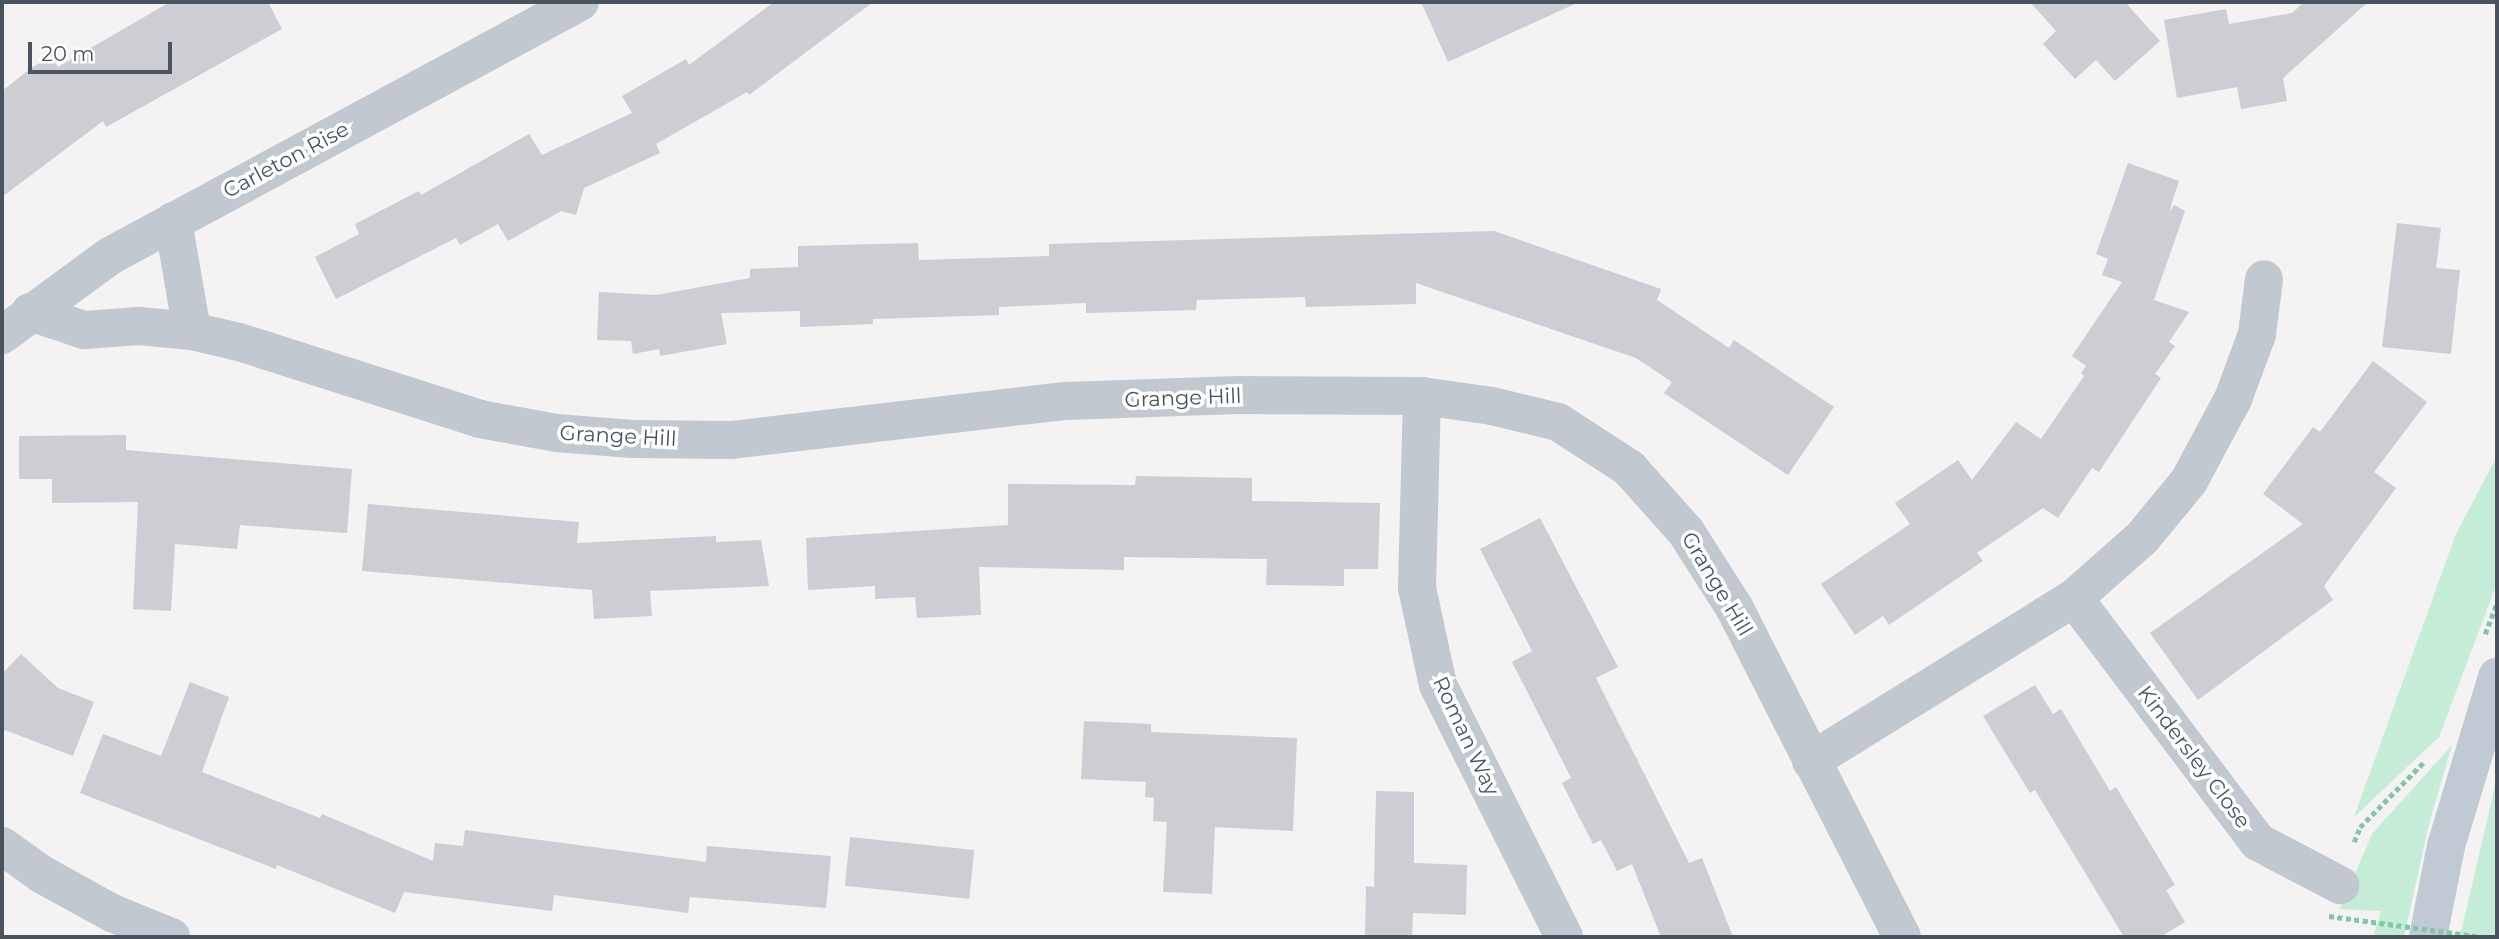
<!DOCTYPE html>
<html>
<head>
<meta charset="utf-8">
<style>
	body { margin:0 }
	#map { position:relative; width:2499px; height:939px; overflow:hidden; background:#f4f2f2; font-family:Montserrat,sans-serif }
	div>[style] { position:absolute }
	[style*='--x'] { left:calc(var(--x)*1px); top:calc(var(--y)*1px); width:calc(var(--w)*1px); rotate:calc(var(--a)*1deg) }
	.green>* { inset:0; background:#c5ecd6 }
	.building>* { inset:0; background:#ccced3; transform-origin:0 0 }
	.path>* { height:4.5px; margin-top:-2.25px; transform-origin:0; background:repeating-linear-gradient(90deg,#80c7a7 0 5px,transparent 0 8.5px) }
	.street>* { height:38px; margin:-19px; padding:0 19px; transform-origin:19px; border-radius:19px; background:#c1c8cf }
	.secondary>* { height:38px; margin:-19px; padding:0 19px; transform-origin:19px; border-radius:19px; background:#c1c9d3 }
	.path-bridge>* { height:4.5px; margin-top:-2.25px; transform-origin:0; background:repeating-linear-gradient(90deg,#80c7a7 0 5px,transparent 0 8.5px) }
	span { translate:-50% -50%; white-space:nowrap; text-align:center; line-height:1.15; -webkit-text-stroke:7px #fff; paint-order:stroke }
	.street-label { font-size:21px; color:#4b545e }
	.frame { position:absolute; inset:0; border:4px solid #4b545e; pointer-events:none }
	.scale { position:absolute; left:28px; top:42px; width:144px; height:32px; box-sizing:border-box; border:4px solid #4b545e; border-top:0; padding-left:9px; font-size:21px; line-height:24px; white-space:nowrap; color:#4b545e; -webkit-text-stroke:5px #fff; paint-order:stroke }
</style>
</head>
<body>
<div id="map">
	<div class="green">
		<i style="clip-path:polygon(2497px 456px,2497px 583px,2439px 737px,2354px 817px,2456px 534px)"></i>
		<i style="clip-path:polygon(2452px 745px,2429px 824px,2404px 937px,2373px 937px,2381px 911px,2340px 909px,2372px 834px)"></i>
		<i style="clip-path:polygon(2497px 777px,2497px 926px,2494px 937px,2460px 937px)"></i>
	</div>
	<div class="building">
		<i style="clip-path:polygon(170px 2px,268px 2px,282px 29px,106px 127px,103px 121px,2px 197px,2px 91px,34px 66px,52px 56px,58px 67px)"></i>
		<i style="clip-path:polygon(774px 2px,873px 2px,749px 95px,747px 92px,656px 144px,660px 153px,584px 188px,576px 215px,561px 211px,508px 241px,498px 224px,460px 245px,456px 238px,336px 299px,315px 257px,359px 234px,355px 224px,419px 191px,421px 195px,529px 134px,542px 155px,632px 113px,622px 96px,686px 59px,689px 65px)"></i>
		<i style="clip-path:polygon(1421px 2px,1579px 2px,1448px 62px)"></i>
		<i style="clip-path:polygon(2030px 2px,2125px 2px,2160px 41px,2115px 81px,2096px 60px,2075px 79px,2043px 44px,2056px 31px)"></i>
		<i style="clip-path:polygon(2304px 2px,2368px 2px,2283px 78px,2287px 101px,2241px 109px,2237px 87px,2177px 98px,2164px 20px,2226px 9px,2229px 24px,2292px 13px)"></i>
		<i style="clip-path:polygon(2128px 163px,2179px 181px,2169px 212px,2174px 205px,2185px 211px,2154px 300px,2189px 312px,2169px 342px,2175px 346px,2155px 374px,2161px 378px,2099px 472px,2092px 468px,2058px 518px,2043px 508px,1977px 553px,1983px 561px,1889px 625px,1883px 616px,1855px 635px,1821px 584px,1910px 524px,1895px 503px,1958px 460px,1972px 480px,2016px 422px,2041px 439px,2084px 376px,2081px 373px,2086px 366px,2072px 356px,2122px 282px,2102px 275px,2108px 259px,2096px 254px)"></i>
		<i style="clip-path:polygon(2397px 223px,2441px 228px,2436px 268px,2460px 270px,2451px 354px,2382px 347px)"></i>
		<i style="clip-path:polygon(1494px 231px,1661px 289px,1657px 300px,1729px 348px,1734px 340px,1834px 407px,1788px 475px,1664px 393px,1672px 382px,1636px 358px,1416px 283px,1416px 304px,1306px 307px,1305px 297px,1197px 300px,1196px 310px,1086px 313px,1086px 303px,999px 307px,999px 315px,873px 319px,873px 324px,800px 327px,800px 311px,721px 313px,727px 344px,660px 356px,659px 349px,633px 354px,631px 341px,597px 340px,599px 292px,656px 295px,750px 278px,750px 269px,798px 267px,798px 246px,918px 243px,919px 260px,1049px 256px,1049px 244px)"></i>
		<i style="clip-path:polygon(2373px 361px,2427px 402px,2374px 472px,2396px 488px,2324px 586px,2333px 600px,2198px 700px,2150px 633px,2303px 524px,2263px 494px,2313px 427px,2320px 432px)"></i>
		<i style="clip-path:polygon(126px 435px,126px 450px,352px 469px,347px 533px,240px 525px,237px 549px,175px 544px,171px 611px,133px 609px,138px 502px,52px 503px,52px 479px,19px 479px,19px 436px)"></i>
		<i style="clip-path:polygon(1136px 476px,1252px 478px,1252px 501px,1380px 503px,1378px 569px,1344px 569px,1344px 586px,1266px 585px,1267px 559px,1124px 557px,1124px 570px,979px 567px,981px 615px,917px 618px,915px 597px,875px 599px,875px 586px,808px 590px,806px 538px,1008px 525px,1008px 484px,1135px 485px)"></i>
		<i style="clip-path:polygon(368px 504px,579px 522px,577px 543px,716px 536px,716px 542px,761px 540px,769px 586px,650px 591px,652px 616px,594px 619px,592px 590px,362px 571px)"></i>
		<i style="clip-path:polygon(1540px 518px,1618px 667px,1596px 678px,1689px 863px,1702px 858px,1733px 937px,1661px 937px,1632px 864px,1617px 871px,1601px 840px,1593px 844px,1562px 783px,1571px 778px,1512px 662px,1532px 651px,1480px 549px)"></i>
		<i style="clip-path:polygon(21px 654px,58px 688px,94px 702px,73px 756px,2px 729px,2px 674px)"></i>
		<i style="clip-path:polygon(190px 682px,229px 697px,202px 772px,320px 818px,322px 814px,433px 861px,435px 843px,463px 846px,465px 830px,706px 862px,707px 846px,831px 856px,826px 908px,690px 897px,688px 913px,554px 895px,552px 911px,404px 892px,395px 913px,277px 865px,276px 869px,80px 793px,103px 734px,161px 756px)"></i>
		<i style="clip-path:polygon(2035px 685px,2053px 714px,2061px 709px,2110px 791px,2116px 787px,2175px 885px,2166px 890px,2185px 922px,2160px 937px,2124px 937px,2035px 790px,2030px 793px,1983px 716px)"></i>
		<i style="clip-path:polygon(1084px 721px,1151px 724px,1151px 732px,1297px 738px,1293px 831px,1215px 827px,1212px 894px,1163px 892px,1167px 822px,1153px 821px,1154px 798px,1145px 797px,1146px 782px,1081px 779px)"></i>
		<i style="clip-path:polygon(1376px 791px,1414px 792px,1414px 863px,1467px 865px,1466px 915px,1413px 913px,1412px 937px,1365px 937px,1366px 886px,1374px 887px)"></i>
		<i style="left:850px;top:837px;width:125px;height:49px;rotate:6deg"></i>
	</div>
	<div class="path">
		<i style="--x:2485;--y:634;--w:34;--a:-69"></i>
		<i style="--x:2354;--y:842;--w:16;--a:-68"></i>
		<i style="--x:2360;--y:827;--w:90;--a:-45.5"></i>
	</div>
	<div class="street">
		<i style="--x:173;--y:221;--w:112;--a:80.2"></i>
		<i style="--x:30;--y:312;--w:57;--a:18.4"></i>
		<i style="--x:84;--y:330;--w:55;--a:-4.2"></i>
		<i style="--x:139;--y:326;--w:53;--a:5.4"></i>
		<i style="--x:192;--y:331;--w:48;--a:13.2"></i>
		<i style="--x:239;--y:342;--w:253;--a:17.7"></i>
		<i style="--x:480;--y:419;--w:77;--a:10.4"></i>
		<i style="--x:556;--y:433;--w:77;--a:4.5"></i>
		<i style="--x:633;--y:439;--w:99;--a:0.6"></i>
		<i style="--x:732;--y:440;--w:336;--a:-6.7"></i>
		<i style="--x:1066;--y:401;--w:172;--a:-2"></i>
		<i style="--x:1238;--y:395;--w:184;--a:0.3"></i>
		<i style="--x:1422;--y:396;--w:71;--a:8.1"></i>
		<i style="--x:1492;--y:406;--w:68;--a:13.6"></i>
		<i style="--x:1558;--y:422;--w:85;--a:32.9"></i>
		<i style="--x:1629;--y:468;--w:86;--a:48.3"></i>
		<i style="--x:1686;--y:532;--w:89;--a:57.4"></i>
		<i style="--x:1734;--y:607;--w:370;--a:63"></i>
		<i style="--x:2;--y:335;--w:134;--a:-36.2"></i>
		<i style="--x:110;--y:256;--w:534;--a:-28.39"></i>
		<i style="--x:1422;--y:396;--w:192;--a:91.5"></i>
		<i style="--x:1417;--y:588;--w:99;--a:77.8"></i>
		<i style="--x:1438;--y:685;--w:282;--a:63.4"></i>
		<i style="--x:2074;--y:598;--w:306;--a:53"></i>
		<i style="--x:2258;--y:842;--w:93;--a:27.7"></i>
		<i style="--x:1811;--y:761;--w:309;--a:-31.8"></i>
		<i style="--x:2074;--y:598;--w:91;--a:-41.4"></i>
		<i style="--x:2142;--y:538;--w:74;--a:-50.5"></i>
		<i style="--x:2189;--y:481;--w:93;--a:-61.8"></i>
		<i style="--x:2233;--y:399;--w:69;--a:-69.7"></i>
		<i style="--x:2257;--y:334;--w:55;--a:-82.7"></i>
		<i style="--x:2;--y:846;--w:50;--a:35.3"></i>
		<i style="--x:43;--y:875;--w:79;--a:28.8"></i>
		<i style="--x:112;--y:913;--w:64;--a:22.1"></i>
	</div>
	<div class="secondary">
		<i style="--x:2428;--y:937;--w:93;--a:-78.8"></i>
		<i style="--x:2446;--y:846;--w:177;--a:-73.2"></i>
	</div>
	<div class="path-bridge">
		<i style="--x:2329;--y:916;--w:155;--a:7.8"></i>
	</div>
	<div class="street-label">
		<span style="left:286px;top:160px;rotate:-28deg">Carleton Rise</span>
		<span style="left:1183px;top:398px;rotate:-2deg">Grange Hill</span>
		<span style="left:618px;top:436px;rotate:3deg">Grange Hill</span>
		<span style="left:1717px;top:584px;rotate:59deg">Grange Hill</span>
		<span style="left:1466px;top:736px;rotate:65deg">Roman Way</span>
		<span style="left:2194px;top:757px;rotate:53deg">Kindersley Close</span>
	</div>
	<div class="frame"></div>
	<div class="scale">20 m</div>
</div>
</body>
</html>
